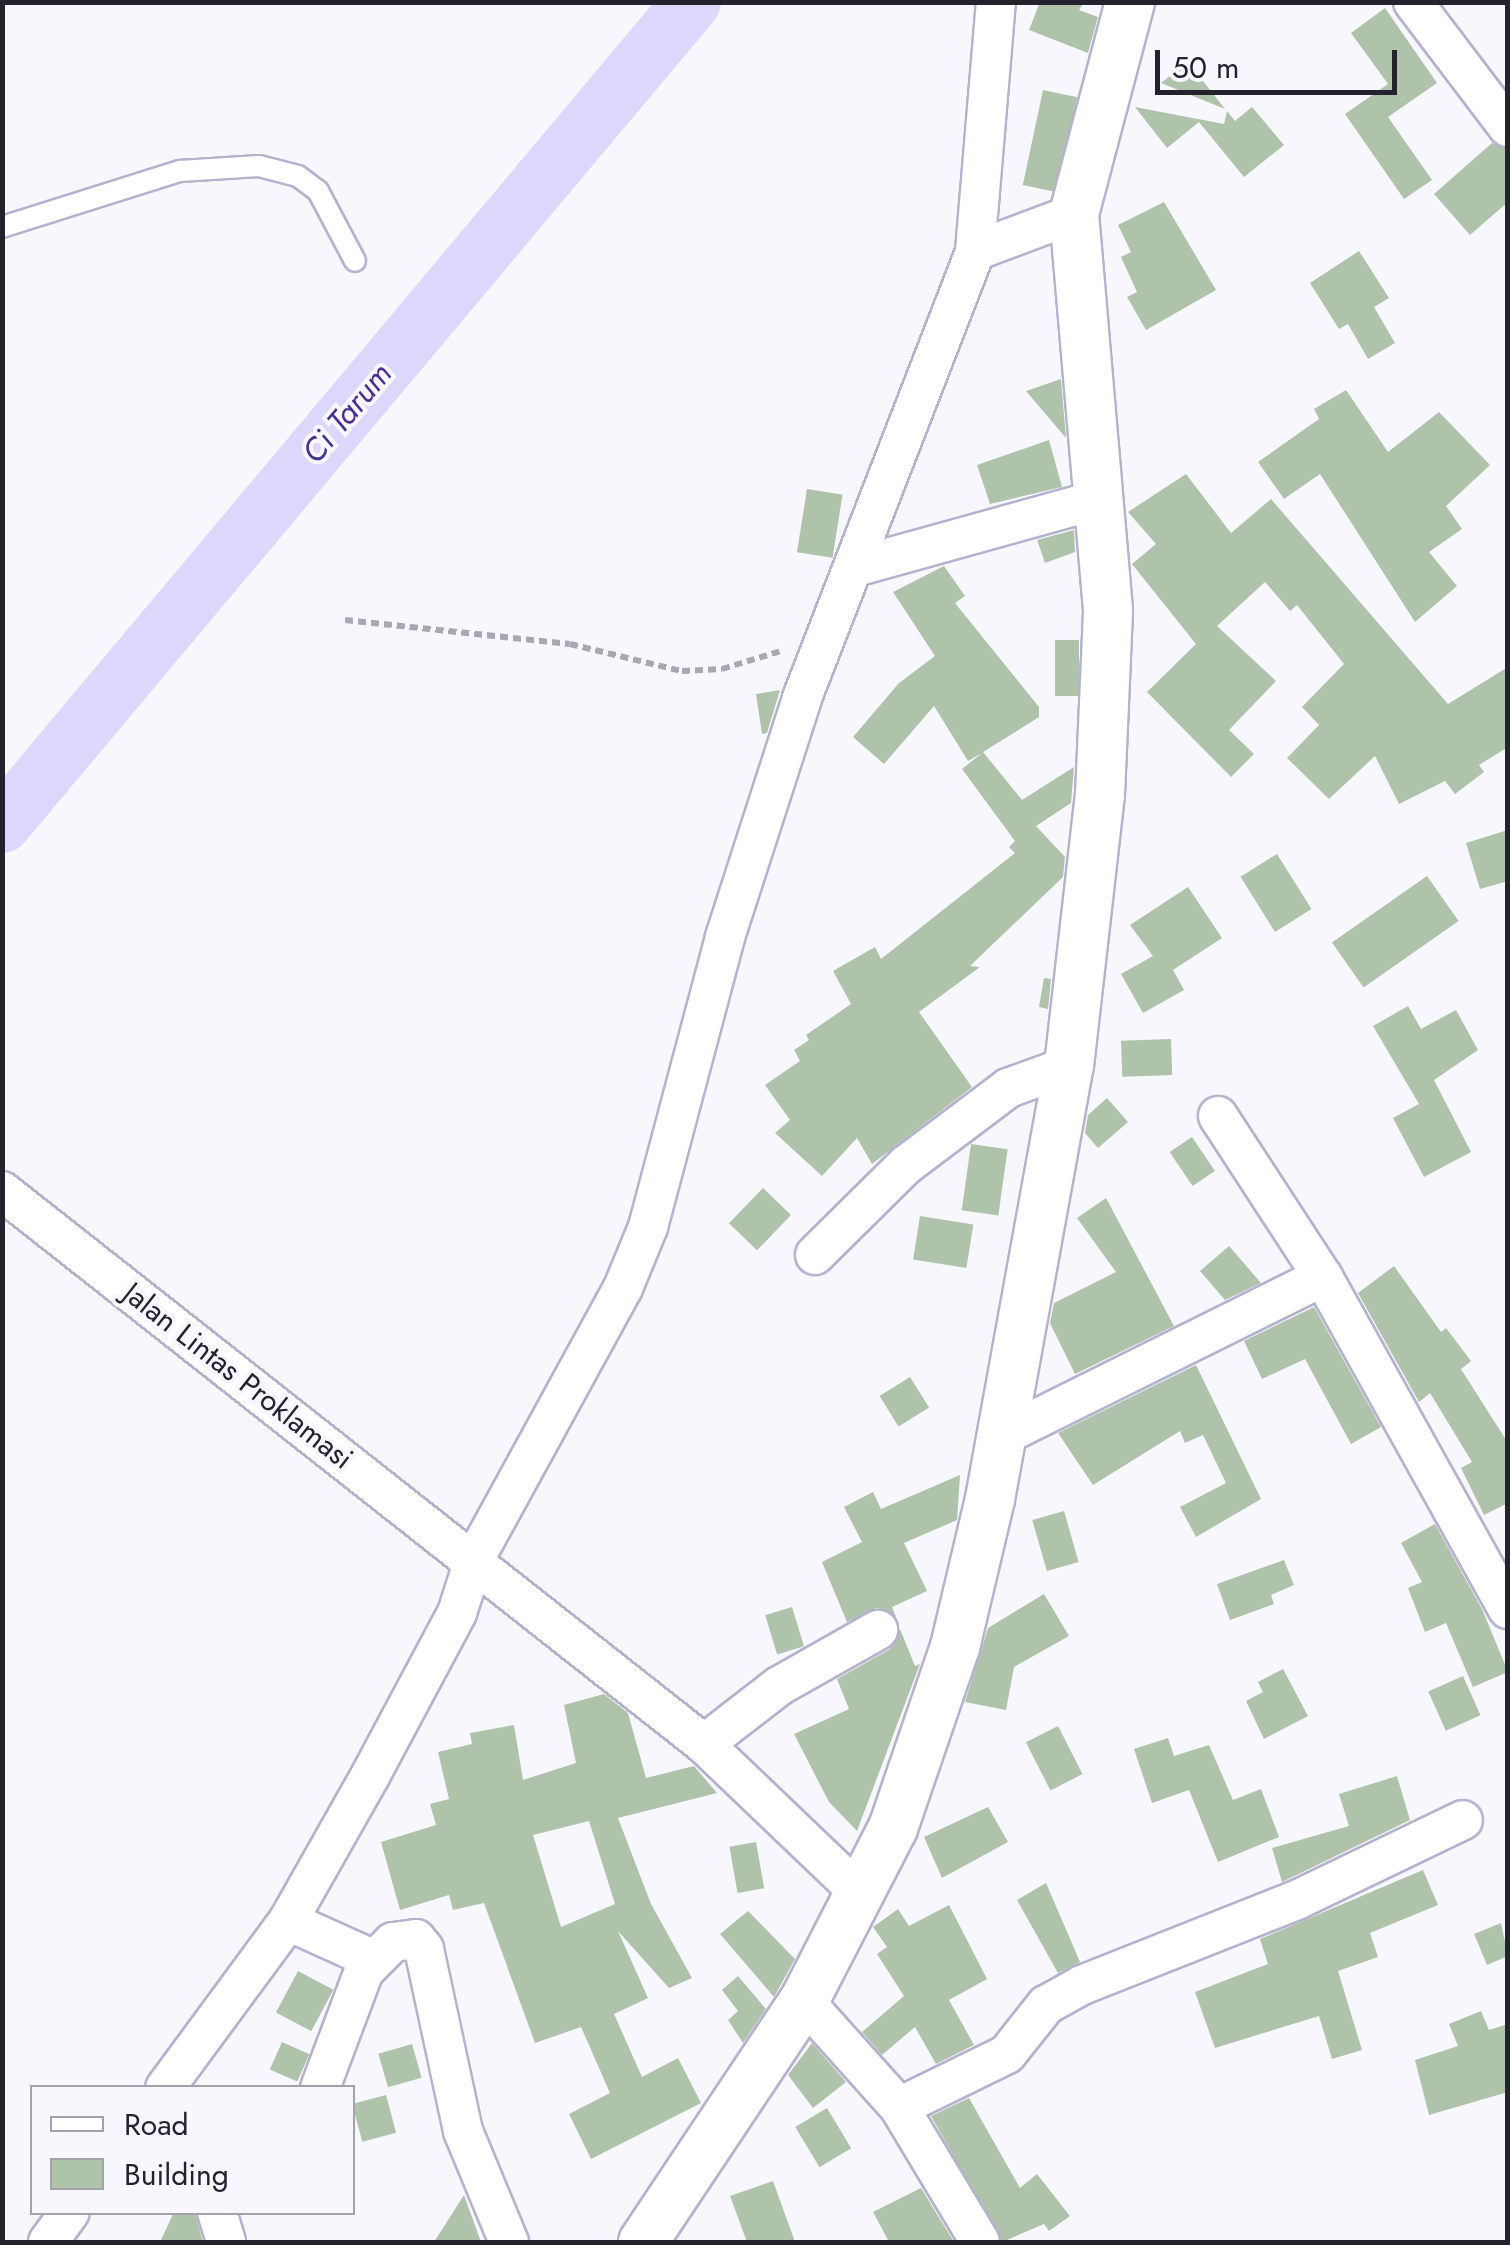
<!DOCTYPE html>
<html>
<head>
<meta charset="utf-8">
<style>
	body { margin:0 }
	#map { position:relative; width:1510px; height:2245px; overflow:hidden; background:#f8f7fe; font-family:Jost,sans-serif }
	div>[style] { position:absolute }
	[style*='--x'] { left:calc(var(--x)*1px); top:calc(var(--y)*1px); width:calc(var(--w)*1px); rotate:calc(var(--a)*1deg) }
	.river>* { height:58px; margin:-29px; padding:0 29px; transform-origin:29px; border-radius:29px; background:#dcd8fc }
	.building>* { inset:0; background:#aec3aa; transform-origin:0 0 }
	.path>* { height:6px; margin-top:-3px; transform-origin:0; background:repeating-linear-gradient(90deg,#a9a8b0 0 8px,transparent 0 13px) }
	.roads { filter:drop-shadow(2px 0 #b5b1cf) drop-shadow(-2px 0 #b5b1cf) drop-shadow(0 2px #b5b1cf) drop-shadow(0 -2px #b5b1cf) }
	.service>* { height:20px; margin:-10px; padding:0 10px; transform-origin:10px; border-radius:10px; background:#fff }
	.minor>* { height:38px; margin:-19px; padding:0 19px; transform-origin:19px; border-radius:19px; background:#fff }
	.tertiary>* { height:48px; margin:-24px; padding:0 24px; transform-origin:24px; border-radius:24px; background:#fff }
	span { translate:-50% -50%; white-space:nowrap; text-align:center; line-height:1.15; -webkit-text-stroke:8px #f8f7fe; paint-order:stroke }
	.street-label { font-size:30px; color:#23222d }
	.water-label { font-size:32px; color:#4c2e93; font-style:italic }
	.frame { position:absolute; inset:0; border:5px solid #23222d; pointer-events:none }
	.legend { position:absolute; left:30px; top:2085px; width:325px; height:130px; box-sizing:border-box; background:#f8f7fe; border:2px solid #a3a2aa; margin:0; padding:12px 18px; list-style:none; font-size:30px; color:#23222d }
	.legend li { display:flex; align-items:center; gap:20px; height:50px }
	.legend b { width:50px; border:2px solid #a3a2aa }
	.scale { position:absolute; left:1155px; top:50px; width:242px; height:45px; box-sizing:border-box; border:5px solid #23222d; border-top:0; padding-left:12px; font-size:30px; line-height:35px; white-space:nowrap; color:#23222d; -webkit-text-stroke:8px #f8f7fe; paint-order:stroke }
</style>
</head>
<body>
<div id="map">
	<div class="river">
		<i style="--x:2;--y:824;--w:1073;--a:-49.99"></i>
	</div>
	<div class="building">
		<i style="clip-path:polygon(1040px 2px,1084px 2px,1079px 10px,1098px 17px,1088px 53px,1029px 30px)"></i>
		<i style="clip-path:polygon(1385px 8px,1437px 83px,1388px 117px,1432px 180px,1404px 199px,1345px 114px,1388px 84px,1351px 33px)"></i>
		<i style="clip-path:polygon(1188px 62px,1225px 109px,1161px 83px)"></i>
		<i style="left:1043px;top:90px;width:35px;height:97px;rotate:12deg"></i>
		<i style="clip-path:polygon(1135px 107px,1224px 124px,1227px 111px,1235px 121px,1252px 107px,1284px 145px,1244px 177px,1199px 122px,1167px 148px)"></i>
		<i style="clip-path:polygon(1492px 143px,1508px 149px,1508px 202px,1470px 235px,1434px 194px)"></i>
		<i style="clip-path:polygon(1164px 202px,1216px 290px,1146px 330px,1127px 297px,1137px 292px,1121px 257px,1131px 252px,1118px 225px)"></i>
		<i style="clip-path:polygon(1359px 251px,1389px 298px,1374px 307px,1395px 343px,1368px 359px,1348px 324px,1339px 329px,1310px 283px)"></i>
		<i style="clip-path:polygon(1061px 379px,1066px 438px,1026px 391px)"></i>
		<i style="clip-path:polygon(1346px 390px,1388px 452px,1439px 412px,1490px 465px,1446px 506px,1462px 529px,1429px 552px,1457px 586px,1415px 622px,1320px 474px,1284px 499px,1258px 462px,1319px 419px,1314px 409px)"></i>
		<i style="clip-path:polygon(1049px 440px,1062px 487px,990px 504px,977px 465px)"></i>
		<i style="clip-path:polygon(1186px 474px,1231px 533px,1271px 499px,1448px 704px,1508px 667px,1508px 747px,1479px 765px,1484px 772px,1455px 794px,1445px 781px,1399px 804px,1375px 756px,1329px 799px,1287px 758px,1319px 725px,1302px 707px,1344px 664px,1297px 605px,1290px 611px,1265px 582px,1217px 626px,1276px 681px,1229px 730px,1254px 754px,1231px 777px,1147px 692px,1196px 644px,1132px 564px,1156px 544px,1128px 512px)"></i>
		<i style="left:807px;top:489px;width:36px;height:64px;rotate:9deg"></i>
		<i style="clip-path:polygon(1074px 530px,1075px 552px,1045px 563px,1037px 540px)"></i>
		<i style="clip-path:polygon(944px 566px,965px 596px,955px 603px,1039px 707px,1039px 717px,983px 752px,1022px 800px,1074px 767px,1071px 803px,1036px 826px,1065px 857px,1063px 877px,970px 966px,980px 967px,919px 1012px,972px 1087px,872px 1164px,857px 1138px,822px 1176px,775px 1133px,790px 1120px,765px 1085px,800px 1061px,794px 1050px,809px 1040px,806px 1035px,851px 1004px,833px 971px,875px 947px,881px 959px,1015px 853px,1009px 847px,1015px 841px,962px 769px,982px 753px,968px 761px,934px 706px,884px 764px,853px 737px,899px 683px,935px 656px,893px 592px)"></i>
		<i style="left:1055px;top:640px;width:24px;height:56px"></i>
		<i style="clip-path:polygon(780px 690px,767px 733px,762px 734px,756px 694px)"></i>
		<i style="clip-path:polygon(1508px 830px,1508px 881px,1480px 889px,1466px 843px)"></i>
		<i style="left:1277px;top:854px;width:65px;height:43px;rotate:58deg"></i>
		<i style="left:1427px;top:876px;width:55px;height:116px;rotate:55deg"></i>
		<i style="clip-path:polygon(1188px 887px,1222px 938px,1173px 970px,1184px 990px,1143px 1013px,1121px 974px,1153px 956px,1130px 925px)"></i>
		<i style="clip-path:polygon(1044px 978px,1051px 979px,1048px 1009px,1039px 1007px)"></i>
		<i style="clip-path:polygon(1408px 1006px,1421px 1029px,1456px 1010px,1478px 1050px,1434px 1080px,1471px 1152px,1424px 1177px,1393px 1118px,1419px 1104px,1373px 1026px)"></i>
		<i style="left:1171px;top:1039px;width:36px;height:50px;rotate:88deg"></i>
		<i style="clip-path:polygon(1107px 1098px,1128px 1122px,1098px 1148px,1085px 1133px,1088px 1115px)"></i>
		<i style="left:1192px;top:1137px;width:41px;height:27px;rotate:56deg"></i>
		<i style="left:971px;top:1144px;width:37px;height:67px;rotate:8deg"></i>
		<i style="left:763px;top:1188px;width:39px;height:49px;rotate:44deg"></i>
		<i style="clip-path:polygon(1106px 1198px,1174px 1326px,1075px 1374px,1050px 1323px,1054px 1303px,1116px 1272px,1077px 1218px)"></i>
		<i style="left:920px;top:1216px;width:54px;height:44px;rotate:9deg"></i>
		<i style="clip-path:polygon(1229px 1246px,1261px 1283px,1225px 1300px,1200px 1271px)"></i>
		<i style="clip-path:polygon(1394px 1266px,1441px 1332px,1446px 1328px,1471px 1361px,1461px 1369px,1508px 1443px,1508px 1503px,1484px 1515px,1461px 1468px,1472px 1462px,1430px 1393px,1419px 1402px,1358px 1293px)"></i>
		<i style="clip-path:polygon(1314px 1307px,1381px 1427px,1351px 1444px,1305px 1359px,1262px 1379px,1244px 1341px)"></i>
		<i style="clip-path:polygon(1196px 1365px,1261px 1499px,1196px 1537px,1180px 1507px,1226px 1483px,1203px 1435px,1185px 1443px,1180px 1431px,1093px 1485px,1058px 1433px)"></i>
		<i style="left:910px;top:1377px;width:36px;height:36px;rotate:58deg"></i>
		<i style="clip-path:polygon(960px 1475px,957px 1520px,904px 1543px,927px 1591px,892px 1607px,896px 1617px,877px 1608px,847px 1622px,822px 1562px,862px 1542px,844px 1507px,873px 1492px,881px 1509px)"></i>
		<i style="left:1064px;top:1511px;width:53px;height:33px;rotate:74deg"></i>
		<i style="clip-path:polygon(1435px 1524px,1482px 1609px,1508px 1672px,1473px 1687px,1446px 1623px,1425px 1632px,1408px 1588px,1422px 1582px,1401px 1543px)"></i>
		<i style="clip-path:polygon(1284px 1560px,1294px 1585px,1271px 1595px,1274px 1604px,1230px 1620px,1217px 1584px)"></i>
		<i style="clip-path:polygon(1044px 1594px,1069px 1636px,1014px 1667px,1006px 1710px,965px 1702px,988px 1628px)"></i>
		<i style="left:792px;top:1607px;width:41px;height:28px;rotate:73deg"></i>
		<i style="clip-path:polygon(900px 1629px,915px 1666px,920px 1664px,857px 1831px,829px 1802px,794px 1734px,849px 1709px,837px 1679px,890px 1649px)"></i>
		<i style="clip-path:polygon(1283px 1669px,1308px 1716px,1264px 1739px,1246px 1701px,1263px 1692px,1258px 1682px)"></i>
		<i style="left:1463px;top:1676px;width:43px;height:38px;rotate:66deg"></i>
		<i style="clip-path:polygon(evenodd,604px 1694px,628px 1713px,646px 1778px,694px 1766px,717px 1793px,618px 1818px,651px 1904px,692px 1978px,669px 1988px,618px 1931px,648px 1998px,614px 2014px,642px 2077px,678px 2058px,701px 2103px,591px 2159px,569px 2114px,610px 2093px,581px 2027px,535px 2043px,484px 1903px,453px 1910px,449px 1895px,400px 1910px,381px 1842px,436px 1825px,430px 1804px,449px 1799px,438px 1752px,472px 1744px,470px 1733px,514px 1725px,523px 1780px,576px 1763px,564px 1705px,604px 1694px,589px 1821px,615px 1904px,561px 1927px,533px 1835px,589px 1821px)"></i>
		<i style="left:1058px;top:1726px;width:54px;height:36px;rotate:63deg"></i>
		<i style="clip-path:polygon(1168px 1738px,1174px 1756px,1209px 1745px,1233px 1800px,1261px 1789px,1279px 1837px,1218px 1862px,1189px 1790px,1152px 1803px,1134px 1749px)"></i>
		<i style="clip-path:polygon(1397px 1776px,1410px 1820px,1282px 1882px,1272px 1848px,1349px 1826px,1339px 1794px)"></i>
		<i style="clip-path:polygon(988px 1807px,1008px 1842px,942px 1878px,924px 1837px)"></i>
		<i style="left:756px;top:1842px;width:47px;height:27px;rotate:80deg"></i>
		<i style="clip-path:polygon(1423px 1870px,1438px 1905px,1370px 1933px,1378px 1957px,1338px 1971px,1362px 2050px,1332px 2059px,1319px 2016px,1215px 2048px,1195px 1992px,1268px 1964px,1260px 1939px)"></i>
		<i style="clip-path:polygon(1046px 1883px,1080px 1962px,1058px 1973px,1017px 1900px)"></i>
		<i style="clip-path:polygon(949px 1905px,987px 1979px,949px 2000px,974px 2045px,936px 2064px,915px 2027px,882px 2055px,862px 2032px,904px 1996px,877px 1954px,887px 1947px,873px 1927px,898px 1909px,909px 1926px)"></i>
		<i style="clip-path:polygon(748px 1911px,795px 1959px,774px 1997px,720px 1934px)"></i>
		<i style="clip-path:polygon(1501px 1923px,1508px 1956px,1487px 1965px,1474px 1934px)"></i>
		<i style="left:298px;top:1971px;width:40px;height:47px;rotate:28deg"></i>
		<i style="clip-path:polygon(738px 1976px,766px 2009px,743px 2043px,728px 2020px,738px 2011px,722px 1990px)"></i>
		<i style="clip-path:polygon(1481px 2011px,1489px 2030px,1508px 2024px,1508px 2092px,1429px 2115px,1415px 2060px,1458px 2046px,1449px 2024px)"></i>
		<i style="left:282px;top:2042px;width:30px;height:30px;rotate:24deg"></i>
		<i style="clip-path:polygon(812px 2043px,846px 2082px,813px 2108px,788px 2075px)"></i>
		<i style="left:412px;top:2044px;width:35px;height:35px;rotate:74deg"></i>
		<i style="left:386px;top:2095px;width:39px;height:35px;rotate:75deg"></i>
		<i style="clip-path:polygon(969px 2098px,1020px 2188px,1037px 2174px,1070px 2216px,1049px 2231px,1044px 2224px,1002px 2242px,931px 2116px)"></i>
		<i style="left:827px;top:2108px;width:47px;height:37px;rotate:59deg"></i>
		<i style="clip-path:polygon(773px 2181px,795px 2242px,747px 2242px,730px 2196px)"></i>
		<i style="clip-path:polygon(921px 2188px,954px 2242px,889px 2242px,873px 2212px)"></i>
		<i style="clip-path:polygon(464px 2195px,481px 2242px,434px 2242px)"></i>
		<i style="clip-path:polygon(174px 2212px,195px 2212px,203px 2242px,160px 2242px)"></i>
	</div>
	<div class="path">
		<i style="--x:345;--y:620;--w:226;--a:6.1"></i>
		<i style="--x:570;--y:644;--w:115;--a:13.6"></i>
		<i style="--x:682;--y:671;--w:40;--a:-2.9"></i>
		<i style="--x:722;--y:669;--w:65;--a:-17"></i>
	</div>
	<div class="roads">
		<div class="service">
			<i style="--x:2;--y:227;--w:187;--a:-17.5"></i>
			<i style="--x:180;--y:171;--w:79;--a:-3.6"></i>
			<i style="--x:259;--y:166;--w:40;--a:14.4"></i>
			<i style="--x:298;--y:176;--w:25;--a:37"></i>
			<i style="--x:318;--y:191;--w:79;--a:62.1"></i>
		</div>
		<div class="minor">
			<i style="--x:1413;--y:2;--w:157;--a:52.8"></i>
			<i style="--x:975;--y:251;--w:106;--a:-20.5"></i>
			<i style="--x:855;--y:567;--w:255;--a:-15.5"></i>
			<i style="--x:1218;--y:1116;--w:192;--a:56.9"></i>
			<i style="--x:1323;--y:1277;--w:380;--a:60.9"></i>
			<i style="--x:2;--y:1191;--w:894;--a:38.23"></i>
			<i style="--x:704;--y:1744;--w:216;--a:43.7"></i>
			<i style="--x:815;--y:1255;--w:128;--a:-44.7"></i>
			<i style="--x:906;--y:1165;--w:128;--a:-37"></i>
			<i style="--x:1008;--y:1088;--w:65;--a:-19.8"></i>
			<i style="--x:1002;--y:1436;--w:358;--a:-26.4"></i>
			<i style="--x:704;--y:1744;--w:95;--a:-37.7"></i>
			<i style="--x:779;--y:1686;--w:114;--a:-29.5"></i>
			<i style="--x:288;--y:1921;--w:92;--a:24.3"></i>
			<i style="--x:804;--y:2001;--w:142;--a:48.1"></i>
			<i style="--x:899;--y:2107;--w:157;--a:59"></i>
			<i style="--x:165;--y:2088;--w:207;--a:-53.6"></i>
			<i style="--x:288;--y:1921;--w:167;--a:-60.5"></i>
			<i style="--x:370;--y:1776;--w:185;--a:-61.9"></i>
			<i style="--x:457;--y:1613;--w:56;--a:-72.2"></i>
			<i style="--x:474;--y:1560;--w:310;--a:-61.3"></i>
			<i style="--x:623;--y:1288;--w:66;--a:-67.7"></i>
			<i style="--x:648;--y:1227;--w:300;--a:-75.1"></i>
			<i style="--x:725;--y:937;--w:251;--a:-72.1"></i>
			<i style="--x:802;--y:698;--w:479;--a:-68.8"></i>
			<i style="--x:975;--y:251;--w:250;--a:-85.2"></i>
			<i style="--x:320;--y:2088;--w:125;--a:-69.4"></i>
			<i style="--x:364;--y:1971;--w:41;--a:-45"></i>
			<i style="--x:393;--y:1942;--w:23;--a:-7"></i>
			<i style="--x:416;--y:1939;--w:13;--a:51"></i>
			<i style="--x:424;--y:1949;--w:186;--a:77.9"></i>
			<i style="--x:463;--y:2131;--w:120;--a:67.5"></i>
			<i style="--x:899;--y:2107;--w:120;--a:-26.1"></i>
			<i style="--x:1007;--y:2054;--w:63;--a:-51.5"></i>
			<i style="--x:1046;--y:2005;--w:41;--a:-29.1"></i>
			<i style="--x:1082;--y:1985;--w:231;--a:-21.6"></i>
			<i style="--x:1297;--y:1900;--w:184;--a:-25.7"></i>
			<i style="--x:217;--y:2212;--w:31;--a:73"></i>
			<i style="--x:48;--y:2242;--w:37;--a:-54"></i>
		</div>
		<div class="tertiary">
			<i style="--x:643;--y:2242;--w:290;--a:-56.3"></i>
			<i style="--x:804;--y:2001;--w:195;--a:-62.8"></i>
			<i style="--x:893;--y:1828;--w:191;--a:-71.1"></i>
			<i style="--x:955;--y:1647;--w:152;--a:-76.7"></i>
			<i style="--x:990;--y:1499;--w:440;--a:-79.7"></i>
			<i style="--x:1069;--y:1066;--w:273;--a:-83.5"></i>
			<i style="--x:1100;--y:795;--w:185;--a:-87.5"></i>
			<i style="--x:1108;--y:610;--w:397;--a:-94.9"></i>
			<i style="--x:1074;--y:214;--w:219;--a:-75.2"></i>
		</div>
	</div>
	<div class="street-label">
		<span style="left:238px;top:1376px;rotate:38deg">Jalan Lintas Proklamasi</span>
	</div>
	<div class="water-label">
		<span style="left:347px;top:413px;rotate:-50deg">Ci Tarum</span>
	</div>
	<div class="frame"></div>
	<ul class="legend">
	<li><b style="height:12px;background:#fff"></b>Road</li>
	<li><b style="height:28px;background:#aec3aa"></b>Building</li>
	</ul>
	<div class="scale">50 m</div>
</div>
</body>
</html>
